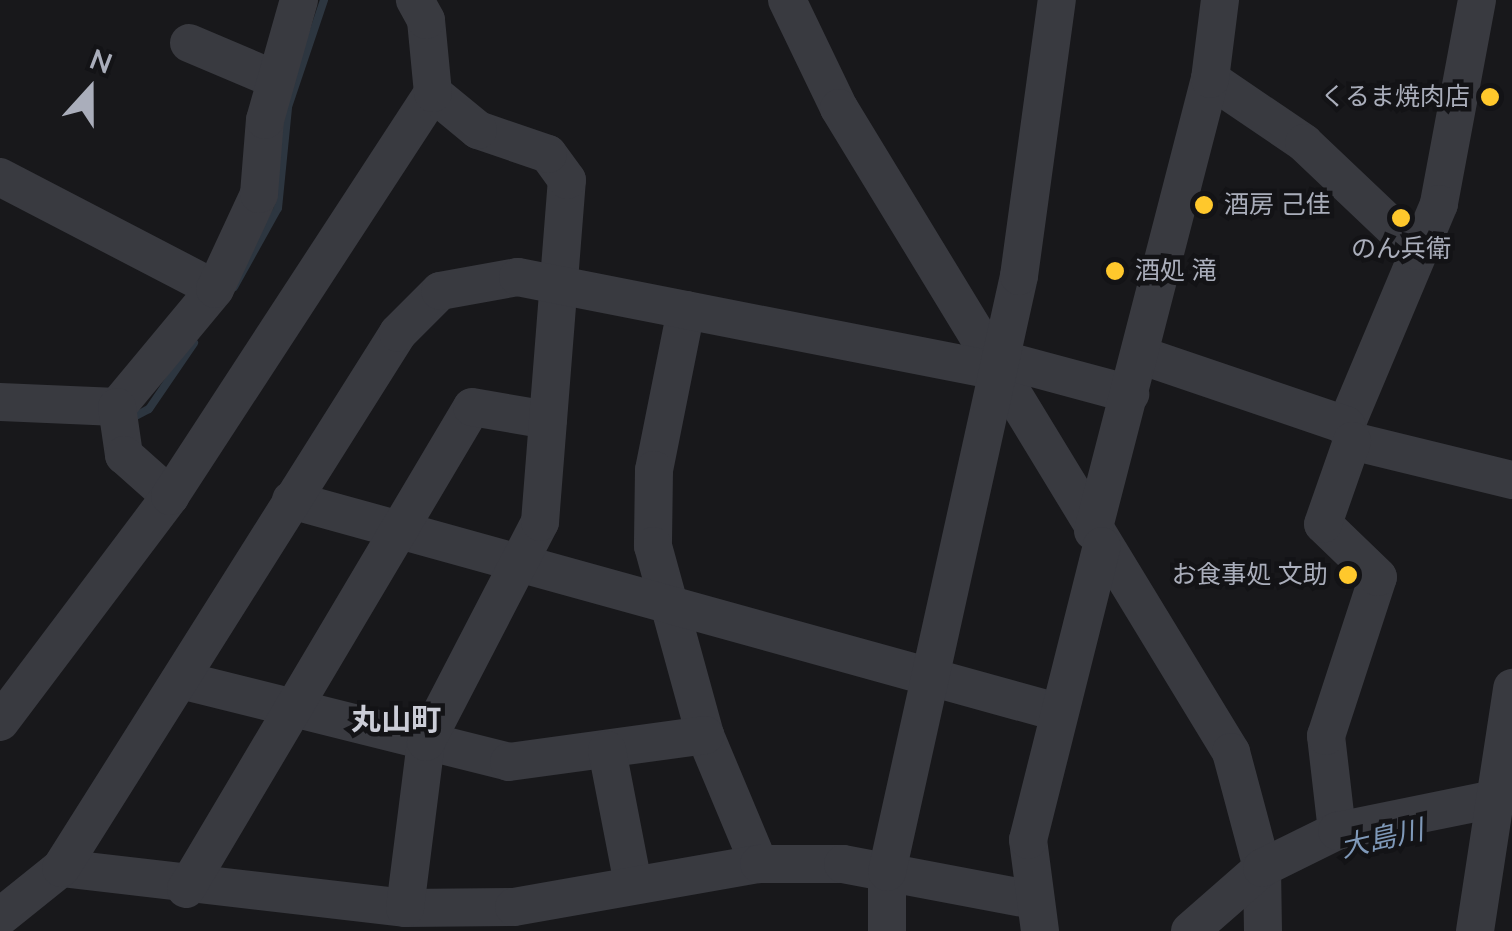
<!DOCTYPE html>
<html>
<head>
<meta charset="utf-8">
<style>
	body { margin:0 }
	#map { position:relative; width:1512px; height:931px; overflow:hidden; background:#18181b; font-family:"Nunito Sans","Noto Sans JP",sans-serif }
	div>[style] { position:absolute }
	[style*='--x'] { left:calc(var(--x)*1px); top:calc(var(--y)*1px); width:calc(var(--w)*1px); rotate:calc(var(--a)*1deg) }
	.stream>* { height:8px; margin:-4px; padding:0 4px; transform-origin:4px; border-radius:4px; background:#2d3640 }
	.minor>* { height:38px; margin:-19px; padding:0 19px; transform-origin:19px; border-radius:19px; background:#393a40 }
	.dots>* { width:28px; height:28px; translate:-50% -50%; box-sizing:border-box; border:5px solid #131316; border-radius:50% }
	span { translate:-50% -50%; white-space:nowrap; text-align:center; line-height:1.15; -webkit-text-stroke:9px #131316; paint-order:stroke }
	.poi-label { font-size:25px; color:#aaaebb }
	.right { translate:-100% -50%; text-align:right }
	.left { translate:0 -50%; text-align:left }
	.water-label { font-size:28px; color:#7f99b9; font-style:italic }
	.quarter-label { font-size:30px; color:#cbcdd7; font-weight:700 }
	.north { position:absolute; left:40px; top:40px; width:100px; height:100px; -webkit-text-stroke:8px #131316; paint-order:stroke; rotate:21deg; font-size:28px; font-weight:700; line-height:40px; text-align:center; color:#aaaebb }
	.north::after { content:''; display:block; margin:auto; width:35px; height:45px; background:#aaaebb; clip-path:polygon(50% 0,100% 100%,50% 72%,0 100%) }
</style>
</head>
<body>
<div id="map">
	<div class="stream">
		<i style="--x:234;--y:287;--w:90;--a:-60.9"></i>
		<i style="--x:278;--y:208;--w:101;--a:-84.3"></i>
		<i style="--x:288;--y:107;--w:113;--a:-71.4"></i>
		<i style="--x:130;--y:419;--w:21;--a:-28"></i>
		<i style="--x:149;--y:409;--w:80;--a:-55.7"></i>
	</div>
	<div class="minor">
		<i style="--x:787;--y:0;--w:120;--a:64.3"></i>
		<i style="--x:839;--y:108;--w:754;--a:58.67"></i>
		<i style="--x:1231;--y:752;--w:120;--a:75"></i>
		<i style="--x:1262;--y:868;--w:63;--a:89.1"></i>
		<i style="--x:1477;--y:0;--w:208;--a:100.6"></i>
		<i style="--x:1439;--y:204;--w:240;--a:112.8"></i>
		<i style="--x:1346;--y:425;--w:17;--a:69"></i>
		<i style="--x:1352;--y:441;--w:165;--a:13.7"></i>
		<i style="--x:189;--y:43;--w:92;--a:23"></i>
		<i style="--x:1210;--y:79;--w:114;--a:34.2"></i>
		<i style="--x:1304;--y:143;--w:157;--a:43.5"></i>
		<i style="--x:0;--y:177;--w:242;--a:27.5"></i>
		<i style="--x:686;--y:310;--w:163;--a:101.3"></i>
		<i style="--x:654;--y:470;--w:76;--a:90.8"></i>
		<i style="--x:653;--y:546;--w:196;--a:74.6"></i>
		<i style="--x:705;--y:735;--w:140;--a:67.3"></i>
		<i style="--x:1140;--y:355;--w:218;--a:18.8"></i>
		<i style="--x:1000;--y:359;--w:135;--a:15.1"></i>
		<i style="--x:0;--y:402;--w:117;--a:2.4"></i>
		<i style="--x:117;--y:407;--w:153;--a:-50.3"></i>
		<i style="--x:215;--y:289;--w:105;--a:-65.1"></i>
		<i style="--x:259;--y:194;--w:74;--a:-85.4"></i>
		<i style="--x:265;--y:120;--w:125;--a:-74.2"></i>
		<i style="--x:117;--y:407;--w:49;--a:81.7"></i>
		<i style="--x:124;--y:455;--w:62;--a:41.7"></i>
		<i style="--x:291;--y:500;--w:795;--a:15.47"></i>
		<i style="--x:1093;--y:531;--w:467;--a:-75.5"></i>
		<i style="--x:1210;--y:79;--w:80;--a:-82.8"></i>
		<i style="--x:185;--y:681;--w:334;--a:14"></i>
		<i style="--x:509;--y:762;--w:198;--a:-7.8"></i>
		<i style="--x:0;--y:722;--w:283;--a:-53"></i>
		<i style="--x:170;--y:496;--w:481;--a:-56.9"></i>
		<i style="--x:607;--y:750;--w:136;--a:79"></i>
		<i style="--x:1337;--y:831;--w:96;--a:-96.6"></i>
		<i style="--x:1326;--y:736;--w:167;--a:-71.9"></i>
		<i style="--x:1378;--y:577;--w:76;--a:-136.1"></i>
		<i style="--x:1323;--y:524;--w:88;--a:-70.7"></i>
		<i style="--x:61;--y:868;--w:346;--a:6.6"></i>
		<i style="--x:405;--y:908;--w:109;--a:-0.5"></i>
		<i style="--x:514;--y:907;--w:249;--a:-10"></i>
		<i style="--x:759;--y:864;--w:84;--a:0"></i>
		<i style="--x:843;--y:864;--w:193;--a:10.7"></i>
		<i style="--x:186;--y:889;--w:560;--a:-59.32"></i>
		<i style="--x:472;--y:407;--w:77;--a:9.7"></i>
		<i style="--x:405;--y:908;--w:167;--a:-82.8"></i>
		<i style="--x:426;--y:742;--w:248;--a:-62.6"></i>
		<i style="--x:540;--y:522;--w:343;--a:-85.5"></i>
		<i style="--x:567;--y:180;--w:32;--a:-126"></i>
		<i style="--x:548;--y:154;--w:74;--a:-161.1"></i>
		<i style="--x:478;--y:130;--w:58;--a:-140.6"></i>
		<i style="--x:433;--y:93;--w:73;--a:-95.5"></i>
		<i style="--x:426;--y:20;--w:23;--a:-119"></i>
		<i style="--x:0;--y:917;--w:78;--a:-38.8"></i>
		<i style="--x:61;--y:868;--w:632;--a:-57.79"></i>
		<i style="--x:398;--y:333;--w:59;--a:-45"></i>
		<i style="--x:440;--y:291;--w:79;--a:-10.2"></i>
		<i style="--x:518;--y:277;--w:488;--a:11.1"></i>
		<i style="--x:887;--y:931;--w:59;--a:-90"></i>
		<i style="--x:887;--y:872;--w:610;--a:-77.51"></i>
		<i style="--x:1019;--y:276;--w:279;--a:-82.2"></i>
		<i style="--x:1040;--y:931;--w:92;--a:-97.5"></i>
		<i style="--x:1028;--y:840;--w:303;--a:-75.9"></i>
		<i style="--x:1190;--y:931;--w:96;--a:-41.2"></i>
		<i style="--x:1262;--y:868;--w:84;--a:-26.3"></i>
		<i style="--x:1337;--y:831;--w:160;--a:-11.5"></i>
		<i style="--x:1475;--y:931;--w:246;--a:-81.3"></i>
	</div>
	<div class="dots">
		<i style="left:1490px;top:97px;background:#ffc82c"></i>
		<i style="left:1204px;top:205px;background:#ffc82c"></i>
		<i style="left:1401px;top:218px;background:#ffc82c"></i>
		<i style="left:1115px;top:271px;background:#ffc82c"></i>
		<i style="left:1348px;top:575px;background:#ffc82c"></i>
	</div>
	<div class="poi-label">
		<span class="right" style="left:1470px;top:97px">くるま焼肉店</span>
		<span class="left" style="left:1224px;top:205px">酒房 己佳</span>
		<span style="left:1401px;top:249px">のん兵衛</span>
		<span class="left" style="left:1135px;top:271px">酒処 滝</span>
		<span class="right" style="left:1328px;top:575px">お食事処 文助</span>
	</div>
	<div class="water-label">
		<span style="left:1382px;top:839px;rotate:-13deg">大島川</span>
	</div>
	<div class="quarter-label">
		<span style="left:396px;top:721px">丸山町</span>
	</div>
	<div class="north">N</div>
</div>
</body>
</html>
